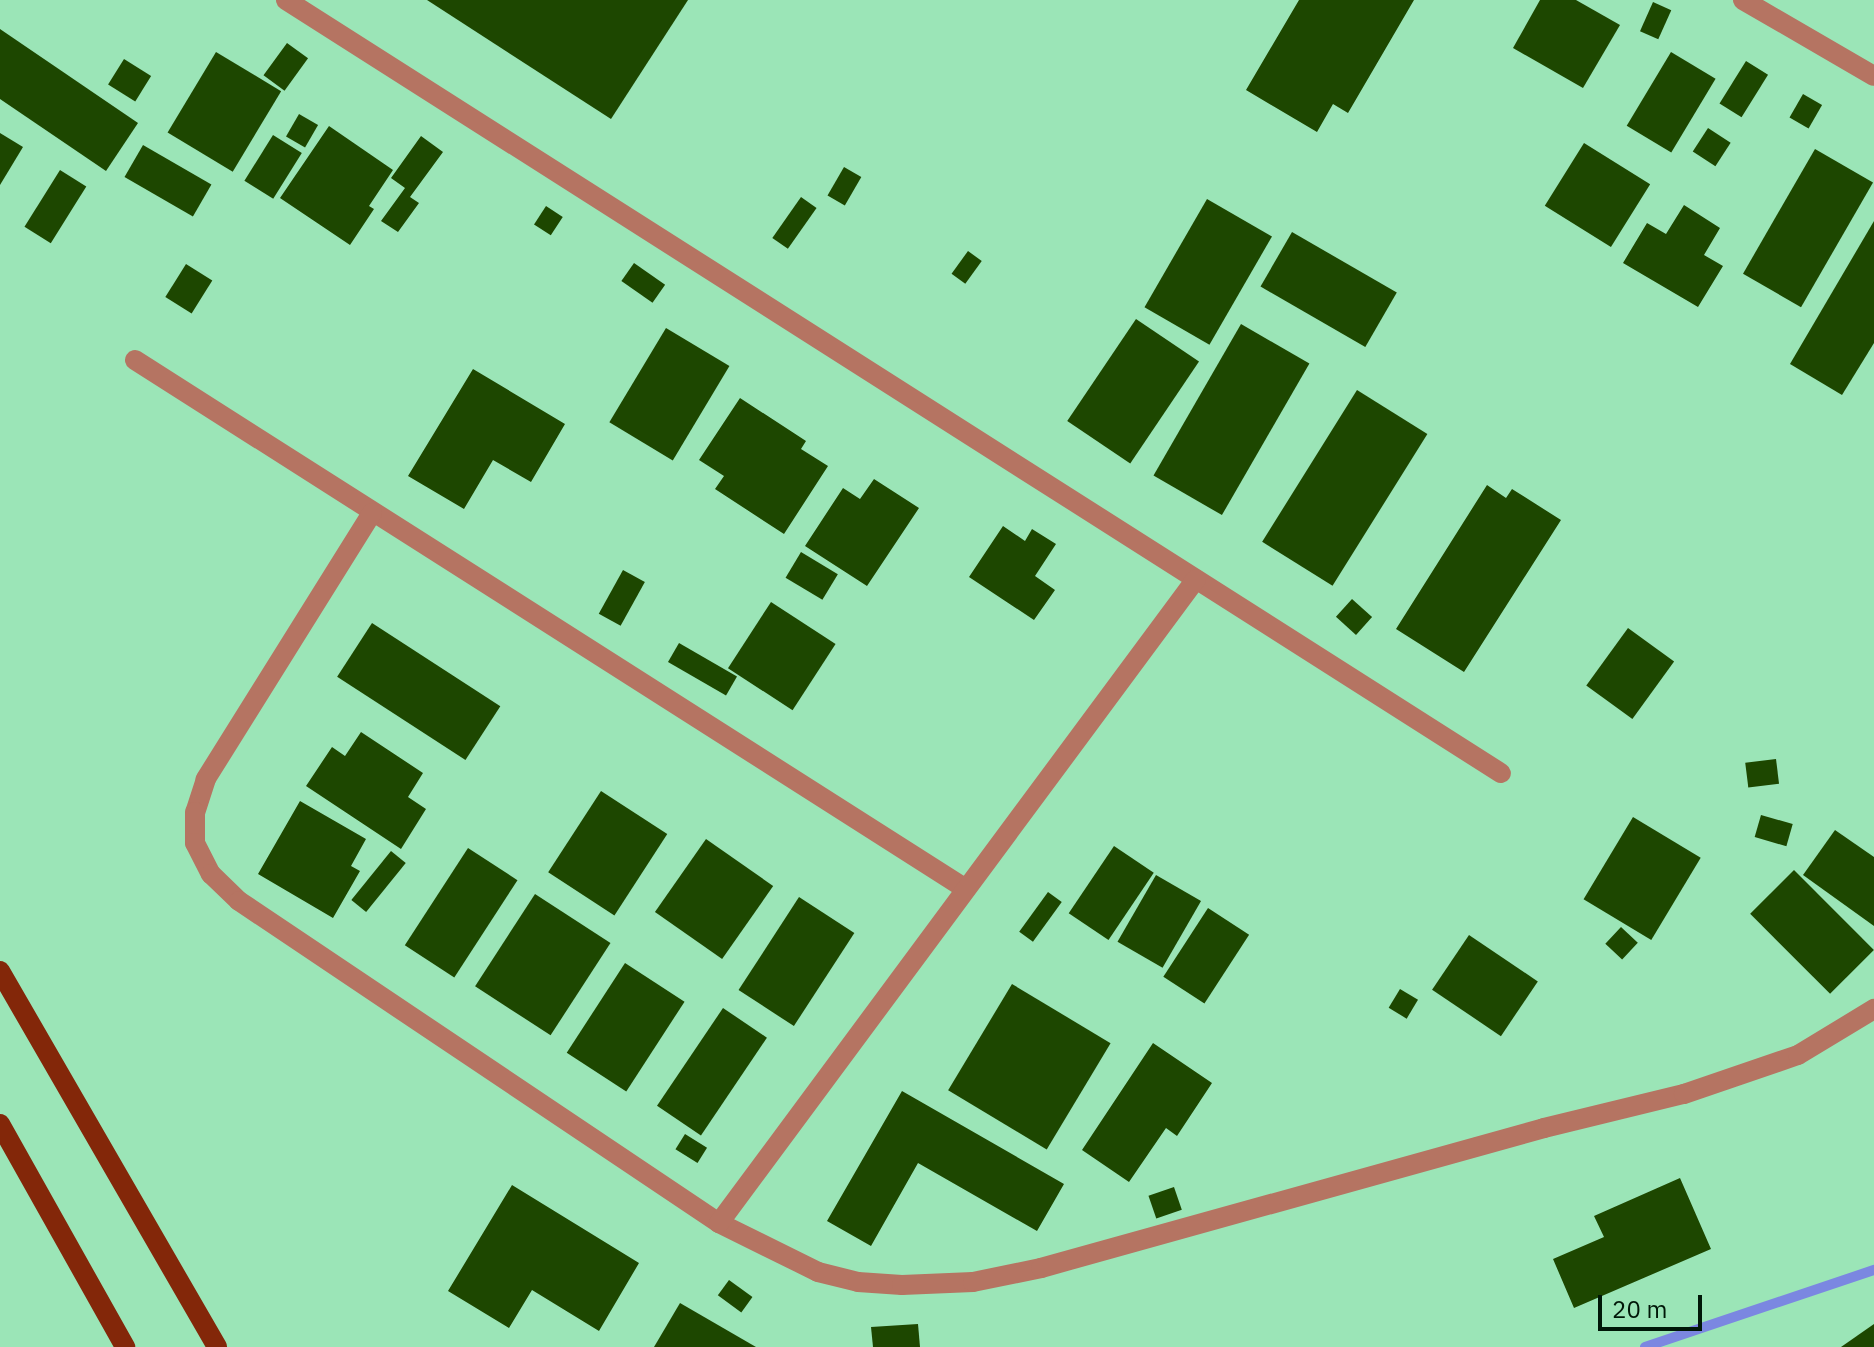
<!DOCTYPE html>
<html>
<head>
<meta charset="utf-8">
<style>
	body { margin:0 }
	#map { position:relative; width:1874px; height:1347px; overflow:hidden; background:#9be5b7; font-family:"IBM Plex Sans",sans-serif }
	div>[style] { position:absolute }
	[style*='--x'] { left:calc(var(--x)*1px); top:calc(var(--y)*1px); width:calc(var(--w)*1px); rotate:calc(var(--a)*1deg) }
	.stream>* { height:10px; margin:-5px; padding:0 5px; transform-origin:5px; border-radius:5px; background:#7b87e1 }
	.building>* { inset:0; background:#1d4700; transform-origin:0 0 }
	.minor>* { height:20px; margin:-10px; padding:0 10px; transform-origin:10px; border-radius:10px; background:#b57462 }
	.major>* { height:20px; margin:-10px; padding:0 10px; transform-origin:10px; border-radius:10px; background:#832709 }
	span { translate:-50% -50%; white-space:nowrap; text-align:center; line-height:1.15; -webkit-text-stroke:8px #9be5b7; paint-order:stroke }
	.scale { position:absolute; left:1598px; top:1295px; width:104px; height:36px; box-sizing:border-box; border:4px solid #001708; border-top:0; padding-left:10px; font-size:24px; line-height:28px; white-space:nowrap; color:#001708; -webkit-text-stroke:6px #9be5b7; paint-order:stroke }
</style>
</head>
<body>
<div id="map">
	<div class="stream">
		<i style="--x:1645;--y:1347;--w:242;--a:-18.6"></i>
	</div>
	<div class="building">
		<i style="clip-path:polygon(427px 0,688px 0,611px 119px)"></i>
		<i style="clip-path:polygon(1299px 0,1414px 0,1348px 113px,1333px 104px,1317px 132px,1246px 90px)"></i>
		<i style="clip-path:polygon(1540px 0,1576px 0,1620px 25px,1583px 88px,1513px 48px)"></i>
		<i style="left:1653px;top:2px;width:20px;height:32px;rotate:24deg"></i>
		<i style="clip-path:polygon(0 29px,138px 123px,106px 171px,0 99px)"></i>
		<i style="left:287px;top:43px;width:26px;height:40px;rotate:36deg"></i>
		<i style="left:216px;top:52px;width:76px;height:94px;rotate:31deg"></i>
		<i style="left:1671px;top:52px;width:52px;height:86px;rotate:31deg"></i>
		<i style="left:124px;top:59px;width:32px;height:30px;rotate:32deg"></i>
		<i style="left:1746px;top:61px;width:26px;height:50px;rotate:32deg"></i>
		<i style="left:1803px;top:94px;width:22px;height:27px;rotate:30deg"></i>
		<i style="left:299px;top:114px;width:22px;height:26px;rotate:30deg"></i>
		<i style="clip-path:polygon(329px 126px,393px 170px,369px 206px,374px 209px,350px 245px,280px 198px)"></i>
		<i style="left:1708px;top:128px;width:27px;height:28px;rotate:33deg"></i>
		<i style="clip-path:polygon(0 133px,23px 147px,0 185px)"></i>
		<i style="left:273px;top:135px;width:34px;height:54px;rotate:32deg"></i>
		<i style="clip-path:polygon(421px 136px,443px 152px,410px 197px,419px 203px,398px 232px,381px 221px,405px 188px,391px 178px)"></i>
		<i style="left:1584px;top:143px;width:78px;height:74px;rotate:32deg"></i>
		<i style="left:143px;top:145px;width:79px;height:37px;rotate:30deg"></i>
		<i style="left:1815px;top:149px;width:67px;height:144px;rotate:30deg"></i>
		<i style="left:844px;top:167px;width:20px;height:33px;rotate:30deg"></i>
		<i style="left:60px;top:170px;width:31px;height:67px;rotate:32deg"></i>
		<i style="left:801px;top:197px;width:19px;height:50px;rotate:35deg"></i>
		<i style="left:1207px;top:199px;width:75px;height:125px;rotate:30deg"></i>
		<i style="clip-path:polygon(1684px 205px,1720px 228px,1704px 255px,1723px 266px,1698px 307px,1623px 263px,1647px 223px,1666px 234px)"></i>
		<i style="left:546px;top:206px;width:20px;height:22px;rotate:33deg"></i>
		<i style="clip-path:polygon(1874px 221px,1874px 343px,1842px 395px,1790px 364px)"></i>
		<i style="left:1292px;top:232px;width:121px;height:63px;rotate:30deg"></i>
		<i style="left:968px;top:251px;width:17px;height:28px;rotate:36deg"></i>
		<i style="left:634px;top:263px;width:38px;height:22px;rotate:35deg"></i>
		<i style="left:186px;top:264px;width:31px;height:39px;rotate:32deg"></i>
		<i style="left:1136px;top:319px;width:76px;height:123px;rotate:34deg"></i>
		<i style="left:1241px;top:324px;width:79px;height:175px;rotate:30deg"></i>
		<i style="left:666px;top:328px;width:74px;height:110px;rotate:31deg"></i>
		<i style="clip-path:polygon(473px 369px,565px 424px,531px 482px,493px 460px,464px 509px,408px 476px)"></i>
		<i style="left:1357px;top:390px;width:83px;height:179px;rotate:32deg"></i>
		<i style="clip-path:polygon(740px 398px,806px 441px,801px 449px,828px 466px,784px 534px,715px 489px,724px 476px,699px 460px)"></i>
		<i style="clip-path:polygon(874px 479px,919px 508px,867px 586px,805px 546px,843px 488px,860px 499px)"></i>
		<i style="clip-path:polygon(1487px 485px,1506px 498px,1512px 489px,1561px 520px,1464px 672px,1396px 629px)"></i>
		<i style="clip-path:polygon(1003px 526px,1025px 541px,1032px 529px,1056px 544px,1035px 576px,1055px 590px,1034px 620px,969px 577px)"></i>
		<i style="left:801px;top:552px;width:43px;height:30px;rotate:31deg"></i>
		<i style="left:623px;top:570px;width:25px;height:50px;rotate:29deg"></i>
		<i style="left:1352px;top:599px;width:27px;height:24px;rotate:42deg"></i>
		<i style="left:771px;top:602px;width:77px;height:79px;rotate:33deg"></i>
		<i style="left:372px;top:623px;width:153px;height:64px;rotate:33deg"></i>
		<i style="left:1628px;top:628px;width:57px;height:71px;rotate:36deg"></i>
		<i style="left:679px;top:643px;width:67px;height:22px;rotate:30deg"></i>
		<i style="clip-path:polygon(361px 732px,423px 773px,408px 797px,426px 809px,401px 849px,306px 786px,332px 747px,345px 756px)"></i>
		<i style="left:1776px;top:759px;width:25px;height:31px;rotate:83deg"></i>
		<i style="left:601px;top:791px;width:79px;height:97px;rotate:33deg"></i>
		<i style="clip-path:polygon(300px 801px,366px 839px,351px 866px,360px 871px,333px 918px,258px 874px)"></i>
		<i style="left:1761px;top:815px;width:33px;height:23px;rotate:16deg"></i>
		<i style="left:1633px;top:817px;width:79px;height:96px;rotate:31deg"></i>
		<i style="clip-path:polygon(1835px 830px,1874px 857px,1874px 926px,1803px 875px)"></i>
		<i style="left:706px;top:839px;width:82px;height:89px;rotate:35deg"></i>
		<i style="left:1114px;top:846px;width:48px;height:81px;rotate:34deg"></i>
		<i style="left:468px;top:848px;width:59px;height:116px;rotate:33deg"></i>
		<i style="left:391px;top:851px;width:19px;height:63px;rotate:39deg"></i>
		<i style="left:1794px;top:870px;width:113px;height:62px;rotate:45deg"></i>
		<i style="left:1156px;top:875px;width:52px;height:77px;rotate:30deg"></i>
		<i style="left:1048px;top:892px;width:17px;height:49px;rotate:36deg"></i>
		<i style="left:535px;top:894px;width:90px;height:110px;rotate:33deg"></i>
		<i style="left:799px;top:897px;width:66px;height:111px;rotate:33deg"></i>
		<i style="left:1208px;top:908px;width:49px;height:82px;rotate:33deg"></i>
		<i style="left:1621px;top:927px;width:23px;height:23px;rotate:43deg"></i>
		<i style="left:1469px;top:935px;width:83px;height:66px;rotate:34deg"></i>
		<i style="left:625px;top:963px;width:71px;height:107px;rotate:33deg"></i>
		<i style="left:1012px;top:984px;width:115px;height:124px;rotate:31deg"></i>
		<i style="left:1400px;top:989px;width:21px;height:22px;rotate:31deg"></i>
		<i style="left:723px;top:1008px;width:53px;height:118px;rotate:34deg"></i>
		<i style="clip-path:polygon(1153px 1043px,1212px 1083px,1177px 1136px,1166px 1128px,1129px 1182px,1082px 1150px)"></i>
		<i style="clip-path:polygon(902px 1091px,1064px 1184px,1037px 1231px,918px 1163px,871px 1246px,827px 1221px)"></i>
		<i style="left:685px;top:1134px;width:26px;height:18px;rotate:32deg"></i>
		<i style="clip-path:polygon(1680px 1178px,1711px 1249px,1574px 1308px,1553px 1259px,1604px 1237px,1594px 1216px)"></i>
		<i style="clip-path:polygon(512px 1185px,639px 1263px,599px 1331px,532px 1290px,509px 1328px,448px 1291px)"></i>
		<i style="left:1174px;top:1187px;width:24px;height:27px;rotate:71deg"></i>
		<i style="left:729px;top:1280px;width:29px;height:19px;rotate:36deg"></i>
		<i style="clip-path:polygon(680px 1303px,756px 1347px,654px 1347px)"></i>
		<i style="clip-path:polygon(918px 1324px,920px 1347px,873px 1347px,871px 1327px)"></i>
		<i style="clip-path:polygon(1874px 1324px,1874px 1347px,1841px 1347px)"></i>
	</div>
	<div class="minor">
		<i style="--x:286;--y:0;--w:1440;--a:32.47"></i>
		<i style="--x:1743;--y:0;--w:151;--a:30.1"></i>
		<i style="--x:135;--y:360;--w:985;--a:32.48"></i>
		<i style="--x:372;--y:513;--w:314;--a:122"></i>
		<i style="--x:206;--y:779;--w:35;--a:108"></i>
		<i style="--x:195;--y:812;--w:31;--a:90"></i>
		<i style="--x:195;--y:843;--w:35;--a:63"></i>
		<i style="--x:211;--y:874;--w:39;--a:44"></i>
		<i style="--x:239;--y:901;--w:578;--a:33.86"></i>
		<i style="--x:719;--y:1223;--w:110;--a:26.3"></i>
		<i style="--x:818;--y:1272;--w:41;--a:14"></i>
		<i style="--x:858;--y:1282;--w:44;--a:3.9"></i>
		<i style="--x:902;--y:1285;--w:71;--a:-2.4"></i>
		<i style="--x:973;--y:1282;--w:69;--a:-11.6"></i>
		<i style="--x:1041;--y:1268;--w:522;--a:-15.55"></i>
		<i style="--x:1544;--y:1128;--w:144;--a:-13.7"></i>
		<i style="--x:1684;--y:1094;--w:120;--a:-18.9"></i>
		<i style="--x:1798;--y:1055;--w:89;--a:-31.2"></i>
		<i style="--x:719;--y:1223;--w:801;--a:-53.47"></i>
	</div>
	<div class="major">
		<i style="--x:0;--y:971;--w:434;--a:60"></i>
		<i style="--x:0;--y:1124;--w:256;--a:60.7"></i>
	</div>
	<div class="scale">20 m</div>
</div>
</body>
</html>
